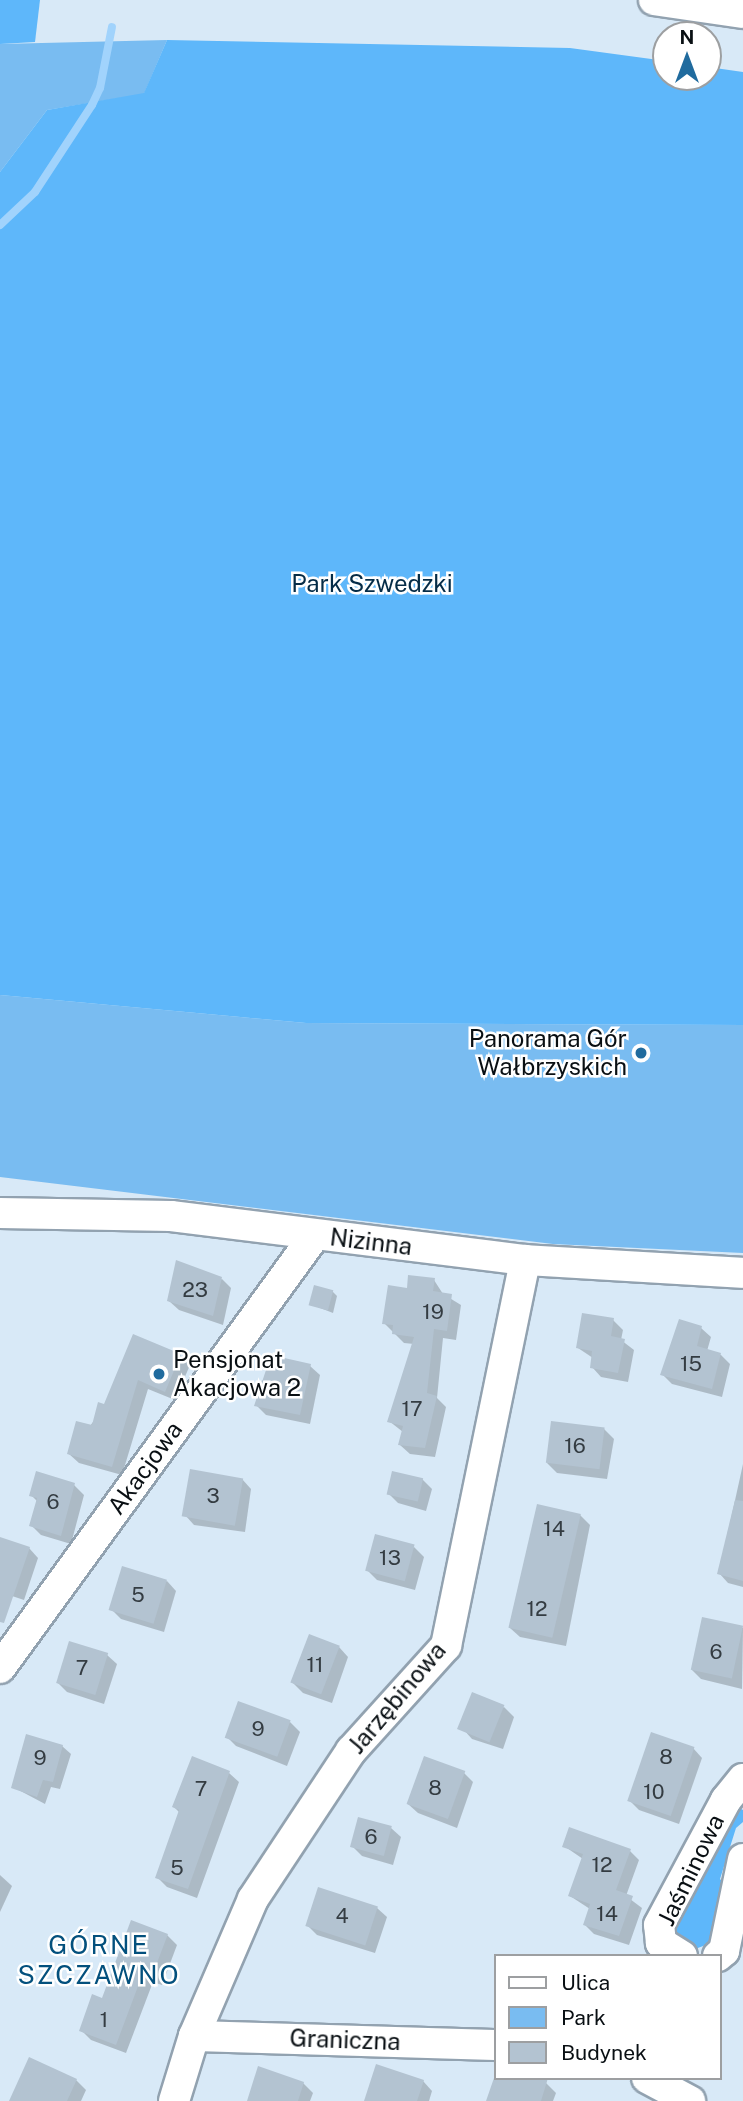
<!DOCTYPE html>
<html>
<head>
<meta charset="utf-8">
<style>
	body { margin:0 }
	#map { position:relative; width:743px; height:2101px; overflow:hidden; background:#d8e9f7; font-family:"Public Sans",sans-serif }
	div>[style] { position:absolute }
	[style*='--x'] { left:calc(var(--x)*1px); top:calc(var(--y)*1px); width:calc(var(--w)*1px); rotate:calc(var(--a)*1deg) }
	.green>* { inset:0; background:#79bcf1 }
	.forest>* { inset:0; background:#5eb7fa }
	.shadow>* { inset:0; background:#0003 }
	.stream>* { height:8px; margin:-4px; padding:0 4px; transform-origin:4px; border-radius:4px; background:#a1d3fc }
	.building>* { inset:0; background:#b3c3d1; transform-origin:0 0 }
	.roads { filter:drop-shadow(2px 0 #92a2b0) drop-shadow(-2px 0 #92a2b0) drop-shadow(0 2px #92a2b0) drop-shadow(0 -2px #92a2b0) }
	.minor>* { height:30px; margin:-15px; padding:0 15px; transform-origin:15px; border-radius:15px; background:#fff }
	.dots>* { width:19px; height:19px; translate:-50% -50%; box-sizing:border-box; border:4px solid #fff; border-radius:50% }
	span { translate:-50% -50%; white-space:nowrap; text-align:center; line-height:1.15; -webkit-text-stroke:5px #fff; paint-order:stroke }
	.number-label { font-size:21px; color:#343c42 }
	.number-label span { -webkit-text-stroke-width:0 }
	.park-label { font-size:24px; color:#052c47 }
	.poi-label { font-size:24px; color:#090f13 }
	.right { translate:-100% -50%; text-align:right }
	.left { translate:0 -50%; text-align:left }
	.street-label { font-size:24px; color:#090f13 }
	.neighbourhood-label { font-size:26px; color:#03507d; letter-spacing:2px }
	.legend { position:absolute; left:494px; top:1954px; width:228px; height:126px; box-sizing:border-box; background:#fff; border:2px solid #9d9fa1; margin:0; padding:9px 12px; list-style:none; font-size:21px; color:#090f13 }
	.legend li { display:flex; align-items:center; gap:14px; height:35px }
	.legend b { width:35px; border:2px solid #9d9fa1 }
	.north { position:absolute; left:652px; top:21px; width:70px; height:70px; box-sizing:border-box; background:#fff; border:2px solid #9d9fa1; border-radius:50%; rotate:0deg; font-size:19px; font-weight:700; line-height:28px; text-align:center; color:#090f13 }
	.north::after { content:''; display:block; margin:auto; width:24px; height:32px; background:#206b9e; clip-path:polygon(50% 0,100% 100%,50% 72%,0 100%) }
</style>
</head>
<body>
<div id="map">
	<div class="green">
		<i style="clip-path:polygon(167px 40px,144px 94px,47px 110px,0 172px,0 44px)"></i>
		<i style="clip-path:polygon(0 995px,306px 1023px,743px 1025px,743px 1253px,553px 1244px,0 1177px)"></i>
	</div>
	<div class="forest">
		<i style="clip-path:polygon(0 0,40px 0,35px 42px,0 44px)"></i>
		<i style="clip-path:polygon(167px 40px,570px 48px,666px 61px,666px 77px,708px 77px,708px 67px,743px 72px,743px 1025px,306px 1023px,0 995px,0 172px,47px 110px,144px 93px)"></i>
		<i style="clip-path:polygon(736px 1806px,743px 1810px,743px 1822px,736px 1828px,720px 1879px,728px 1888px,711px 1943px,690px 1951px,675px 1944px,673px 1921px)"></i>
	</div>
	<div class="shadow">
		<i style="clip-path:polygon(222px 1279px,231px 1288px,223px 1325px,179px 1310px,169px 1301px)"></i>
		<i style="clip-path:polygon(434px 1280px,443px 1294px,461px 1305px,456px 1340px,443px 1338px,437px 1398px,446px 1407px,435px 1457px,410px 1454px,400px 1445px,403px 1432px,389px 1421px,414px 1344px,404px 1343px,384px 1323px,409px 1290px)"></i>
		<i style="clip-path:polygon(332px 1291px,337px 1296px,333px 1313px,310px 1304px)"></i>
		<i style="clip-path:polygon(613px 1320px,623px 1330px,621px 1340px,634px 1350px,628px 1382px,601px 1377px,592px 1367px,593px 1358px,578px 1348px)"></i>
		<i style="clip-path:polygon(701px 1328px,711px 1337px,707px 1351px,721px 1355px,730px 1364px,722px 1397px,672px 1384px,662px 1374px)"></i>
		<i style="clip-path:polygon(134px 1336px,180px 1355px,190px 1365px,175px 1400px,148px 1389px,122px 1475px,79px 1463px,69px 1454px,105px 1406px)"></i>
		<i style="clip-path:polygon(310px 1366px,320px 1375px,310px 1424px,266px 1415px,256px 1405px,261px 1381px)"></i>
		<i style="clip-path:polygon(604px 1429px,614px 1439px,607px 1479px,557px 1473px,547px 1463px)"></i>
		<i style="clip-path:polygon(743px 1464px,743px 1587px,728px 1583px,719px 1573px)"></i>
		<i style="clip-path:polygon(242px 1479px,251px 1489px,245px 1532px,194px 1525px,185px 1515px)"></i>
		<i style="clip-path:polygon(422px 1479px,432px 1489px,426px 1511px,398px 1503px,388px 1493px)"></i>
		<i style="clip-path:polygon(74px 1485px,84px 1495px,71px 1544px,41px 1535px,31px 1525px,38px 1502px,31px 1495px)"></i>
		<i style="clip-path:polygon(580px 1515px,590px 1525px,566px 1646px,520px 1637px,510px 1628px)"></i>
		<i style="clip-path:polygon(414px 1547px,424px 1557px,415px 1590px,377px 1580px,367px 1570px)"></i>
		<i style="clip-path:polygon(0 1548px,29px 1548px,38px 1558px,24px 1600px,0 1592px)"></i>
		<i style="clip-path:polygon(167px 1581px,176px 1591px,164px 1632px,121px 1619px,111px 1609px)"></i>
		<i style="clip-path:polygon(703px 1619px,743px 1628px,742px 1689px,701px 1679px,692px 1670px)"></i>
		<i style="clip-path:polygon(339px 1647px,348px 1657px,332px 1703px,303px 1693px,293px 1683px)"></i>
		<i style="clip-path:polygon(107px 1655px,117px 1664px,104px 1704px,67px 1692px,57px 1682px)"></i>
		<i style="clip-path:polygon(504px 1707px,514px 1717px,503px 1749px,472px 1739px,463px 1729px)"></i>
		<i style="clip-path:polygon(290px 1722px,300px 1732px,287px 1766px,236px 1746px,227px 1737px)"></i>
		<i style="clip-path:polygon(62px 1746px,71px 1754px,60px 1789px,51px 1787px,45px 1804px,13px 1787px)"></i>
		<i style="clip-path:polygon(693px 1748px,702px 1758px,679px 1824px,639px 1810px,629px 1800px)"></i>
		<i style="clip-path:polygon(229px 1773px,239px 1782px,197px 1898px,167px 1887px,157px 1877px,180px 1813px,174px 1807px)"></i>
		<i style="clip-path:polygon(464px 1773px,473px 1782px,457px 1828px,418px 1813px,408px 1804px)"></i>
		<i style="clip-path:polygon(391px 1828px,401px 1837px,393px 1865px,362px 1856px,352px 1846px)"></i>
		<i style="clip-path:polygon(564px 1846px,630px 1851px,639px 1860px,626px 1896px,642px 1908px,629px 1945px,594px 1934px,585px 1925px,590px 1909px,570px 1896px,583px 1859px)"></i>
		<i style="clip-path:polygon(0 1875px,12px 1886px,0 1912px)"></i>
		<i style="clip-path:polygon(377px 1908px,387px 1917px,375px 1953px,317px 1935px,307px 1925px)"></i>
		<i style="clip-path:polygon(167px 1935px,177px 1945px,162px 1985px,153px 1982px,126px 2053px,91px 2040px,81px 2030px)"></i>
		<i style="clip-path:polygon(496px 2077px,546px 2083px,556px 2093px,553px 2101px,488px 2101px)"></i>
		<i style="clip-path:polygon(76px 2080px,86px 2090px,81px 2101px,11px 2101px)"></i>
		<i style="clip-path:polygon(423px 2081px,432px 2091px,429px 2101px,366px 2101px)"></i>
		<i style="clip-path:polygon(303px 2083px,313px 2093px,310px 2101px,248px 2101px)"></i>
	</div>
	<div class="stream">
		<i style="--x:0;--y:225;--w:48;--a:-43.3"></i>
		<i style="--x:35;--y:192;--w:104;--a:-56.8"></i>
		<i style="--x:92;--y:105;--w:19;--a:-65"></i>
		<i style="--x:100;--y:88;--w:62;--a:-78.9"></i>
	</div>
	<div class="building">
		<i style="clip-path:polygon(176px 1260px,222px 1277px,213px 1316px,167px 1301px)"></i>
		<i style="clip-path:polygon(408px 1275px,435px 1278px,433px 1291px,452px 1294px,447px 1331px,434px 1329px,427px 1393px,437px 1396px,425px 1448px,398px 1445px,403px 1426px,387px 1422px,414px 1337px,392px 1334px,393px 1325px,382px 1324px,388px 1285px,407px 1288px)"></i>
		<i style="left:314px;top:1285px;width:20px;height:21px;rotate:15deg"></i>
		<i style="clip-path:polygon(582px 1313px,614px 1318px,611px 1336px,625px 1339px,618px 1373px,590px 1368px,592px 1351px,576px 1348px)"></i>
		<i style="clip-path:polygon(679px 1319px,702px 1326px,697px 1346px,721px 1353px,712px 1389px,660px 1375px)"></i>
		<i style="clip-path:polygon(133px 1334px,181px 1354px,165px 1392px,138px 1380px,112px 1467px,67px 1454px,76px 1421px,92px 1425px,98px 1402px,104px 1404px)"></i>
		<i style="clip-path:polygon(271px 1355px,311px 1364px,300px 1415px,254px 1406px)"></i>
		<i style="left:551px;top:1421px;width:54px;height:42px;rotate:7deg"></i>
		<i style="left:190px;top:1469px;width:54px;height:48px;rotate:10deg"></i>
		<i style="clip-path:polygon(36px 1471px,75px 1483px,61px 1536px,29px 1526px,37px 1498px,29px 1496px)"></i>
		<i style="left:392px;top:1471px;width:32px;height:24px;rotate:13deg"></i>
		<i style="clip-path:polygon(735px 1500px,743px 1501px,743px 1581px,717px 1574px)"></i>
		<i style="left:537px;top:1504px;width:45px;height:127px;rotate:13deg"></i>
		<i style="left:375px;top:1534px;width:41px;height:38px;rotate:15deg"></i>
		<i style="clip-path:polygon(0 1537px,30px 1547px,4px 1623px,0 1622px)"></i>
		<i style="left:122px;top:1566px;width:47px;height:46px;rotate:17deg"></i>
		<i style="left:702px;top:1617px;width:42px;height:54px;rotate:12deg"></i>
		<i style="left:309px;top:1634px;width:33px;height:52px;rotate:21deg"></i>
		<i style="left:69px;top:1641px;width:41px;height:44px;rotate:17deg"></i>
		<i style="left:472px;top:1692px;width:35px;height:40px;rotate:22deg"></i>
		<i style="left:238px;top:1701px;width:56px;height:39px;rotate:20deg"></i>
		<i style="left:651px;top:1732px;width:46px;height:73px;rotate:19deg"></i>
		<i style="clip-path:polygon(26px 1734px,63px 1745px,53px 1782px,43px 1780px,37px 1797px,11px 1788px)"></i>
		<i style="clip-path:polygon(192px 1756px,230px 1771px,188px 1889px,155px 1878px,179px 1810px,172px 1807px)"></i>
		<i style="left:424px;top:1756px;width:44px;height:51px;rotate:20deg"></i>
		<i style="left:358px;top:1817px;width:35px;height:31px;rotate:15deg"></i>
		<i style="clip-path:polygon(569px 1827px,631px 1849px,616px 1890px,633px 1896px,619px 1936px,583px 1925px,590px 1904px,568px 1896px,583px 1854px,562px 1847px)"></i>
		<i style="left:318px;top:1887px;width:63px;height:41px;rotate:18deg"></i>
		<i style="clip-path:polygon(131px 1920px,168px 1934px,152px 1976px,143px 1973px,116px 2045px,79px 2031px,92px 1994px,102px 1998px)"></i>
		<i style="clip-path:polygon(29px 2057px,77px 2079px,67px 2101px,9px 2101px)"></i>
		<i style="clip-path:polygon(376px 2064px,424px 2080px,417px 2101px,364px 2101px)"></i>
		<i style="clip-path:polygon(258px 2066px,304px 2082px,298px 2101px,247px 2101px)"></i>
		<i style="clip-path:polygon(494px 2078px,548px 2078px,541px 2101px,486px 2101px)"></i>
	</div>
	<div class="roads">
		<div class="minor">
			<i style="--x:654;--y:0;--w:90;--a:8.3"></i>
			<i style="--x:0;--y:1213;--w:171;--a:1"></i>
			<i style="--x:171;--y:1216;--w:357;--a:7.1"></i>
			<i style="--x:525;--y:1260;--w:218;--a:3.4"></i>
			<i style="--x:0;--y:1668;--w:535;--a:-53.96"></i>
			<i style="--x:682;--y:1956;--w:25;--a:-148"></i>
			<i style="--x:661;--y:1943;--w:18;--a:-96"></i>
			<i style="--x:659;--y:1925;--w:142;--a:-61.8"></i>
			<i style="--x:726;--y:1800;--w:27;--a:-51"></i>
			<i style="--x:718;--y:1956;--w:8;--a:-40"></i>
			<i style="--x:724;--y:1951;--w:94;--a:-78.3"></i>
			<i style="--x:194;--y:2036;--w:302;--a:1.7"></i>
			<i style="--x:647;--y:2078;--w:49;--a:28.1"></i>
			<i style="--x:174;--y:2101;--w:68;--a:-72.9"></i>
			<i style="--x:194;--y:2036;--w:149;--a:-66.7"></i>
			<i style="--x:253;--y:1899;--w:178;--a:-56.5"></i>
			<i style="--x:351;--y:1751;--w:142;--a:-47.9"></i>
			<i style="--x:446;--y:1646;--w:394;--a:-78.4"></i>
		</div>
	</div>
	<div class="dots">
		<i style="left:641px;top:1053px;background:#206b9e"></i>
		<i style="left:159px;top:1374px;background:#206b9e"></i>
	</div>
	<div class="number-label">
		<span style="left:195px;top:1290px">23</span>
		<span style="left:433px;top:1312px">19</span>
		<span style="left:691px;top:1364px">15</span>
		<span style="left:412px;top:1409px">17</span>
		<span style="left:575px;top:1446px">16</span>
		<span style="left:213px;top:1496px">3</span>
		<span style="left:53px;top:1502px">6</span>
		<span style="left:554px;top:1529px">14</span>
		<span style="left:390px;top:1558px">13</span>
		<span style="left:138px;top:1595px">5</span>
		<span style="left:537px;top:1609px">12</span>
		<span style="left:716px;top:1652px">6</span>
		<span style="left:315px;top:1665px">11</span>
		<span style="left:82px;top:1668px">7</span>
		<span style="left:258px;top:1729px">9</span>
		<span style="left:666px;top:1757px">8</span>
		<span style="left:40px;top:1758px">9</span>
		<span style="left:435px;top:1788px">8</span>
		<span style="left:201px;top:1789px">7</span>
		<span style="left:654px;top:1792px">10</span>
		<span style="left:371px;top:1837px">6</span>
		<span style="left:602px;top:1865px">12</span>
		<span style="left:177px;top:1868px">5</span>
		<span style="left:607px;top:1914px">14</span>
		<span style="left:342px;top:1916px">4</span>
		<span style="left:104px;top:2020px">1</span>
	</div>
	<div class="park-label">
		<span style="left:372px;top:584px">Park Szwedzki</span>
	</div>
	<div class="poi-label">
		<span class="right" style="left:627px;top:1053px">Panorama Gór<br>Wałbrzyskich</span>
		<span class="left" style="left:173px;top:1374px">Pensjonat<br>Akacjowa 2</span>
	</div>
	<div class="street-label">
		<span style="left:371px;top:1242px;rotate:7deg">Nizinna</span>
		<span style="left:145px;top:1468px;rotate:-54deg">Akacjowa</span>
		<span style="left:397px;top:1698px;rotate:-50deg">Jarzębinowa</span>
		<span style="left:691px;top:1870px;rotate:-64deg">Jaśminowa</span>
		<span style="left:345px;top:2040px;rotate:2deg">Graniczna</span>
	</div>
	<div class="neighbourhood-label">
		<span style="left:99px;top:1960px">GÓRNE<br>SZCZAWNO</span>
	</div>
	<ul class="legend">
	<li><b style="height:9px;background:#fff"></b>Ulica</li>
	<li><b style="height:19px;background:#79bcf1"></b>Park</li>
	<li><b style="height:19px;background:#b3c3d1"></b>Budynek</li>
	</ul>
	<div class="north">N</div>
</div>
</body>
</html>
